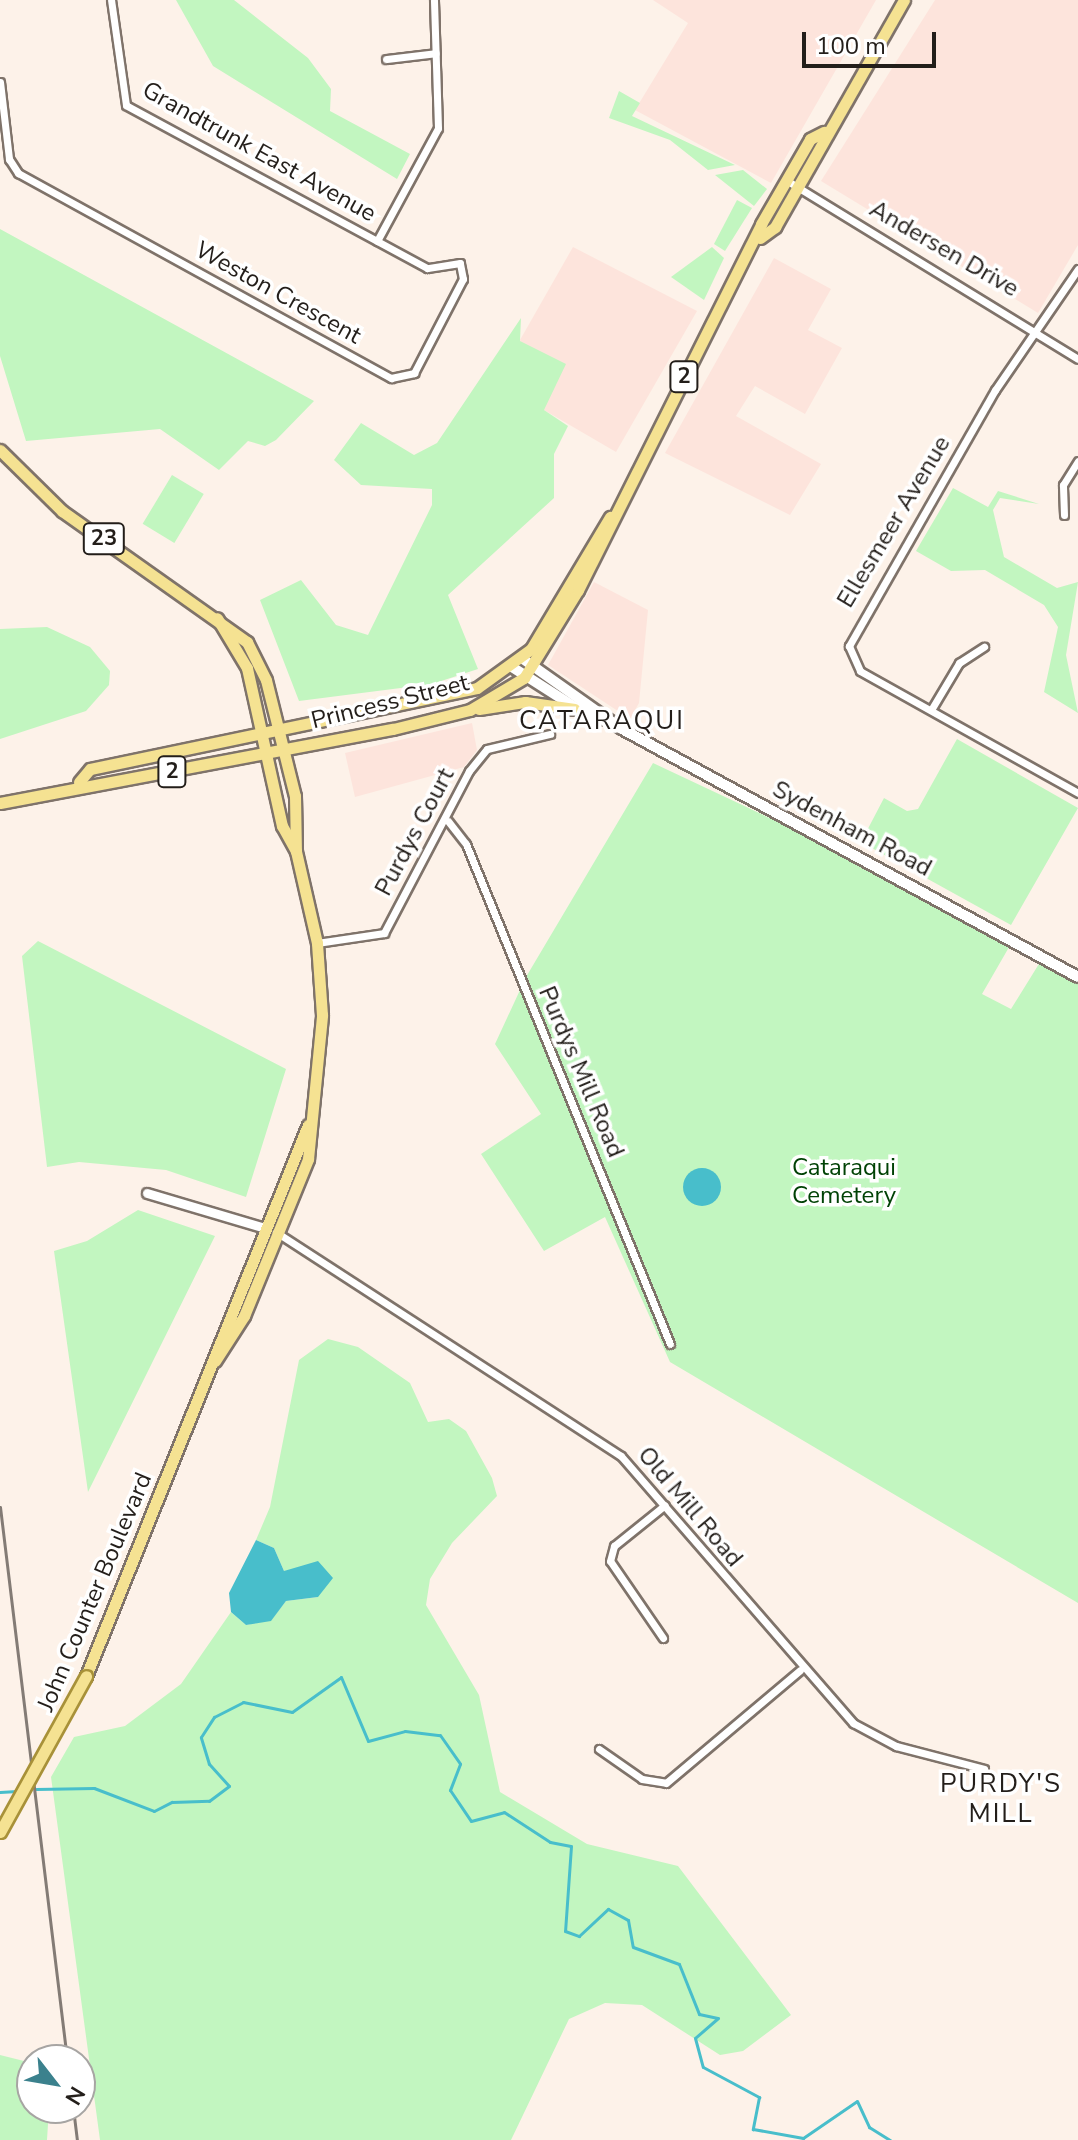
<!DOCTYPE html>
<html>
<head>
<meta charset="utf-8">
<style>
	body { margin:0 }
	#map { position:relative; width:1078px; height:2140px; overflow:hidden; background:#fdf2e9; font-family:"Nunito Sans",sans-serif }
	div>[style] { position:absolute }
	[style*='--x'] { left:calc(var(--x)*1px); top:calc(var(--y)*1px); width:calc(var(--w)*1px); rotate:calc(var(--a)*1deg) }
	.commercial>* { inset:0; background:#fde4dc }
	.green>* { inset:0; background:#c2f6c0; transform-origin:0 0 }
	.water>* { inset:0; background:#48becb }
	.round { border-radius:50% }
	.stream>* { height:3px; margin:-1.5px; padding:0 1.5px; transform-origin:1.5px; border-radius:1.5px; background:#48becb }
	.roads { filter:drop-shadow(2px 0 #7f736a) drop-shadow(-2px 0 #7f736a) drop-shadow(0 2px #7f736a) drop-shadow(0 -2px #7f736a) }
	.minor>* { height:7px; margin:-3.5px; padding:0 3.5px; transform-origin:3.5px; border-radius:3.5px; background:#fff }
	.tertiary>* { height:9px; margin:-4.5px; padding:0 4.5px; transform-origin:4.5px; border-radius:4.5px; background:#fff }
	.secondary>* { height:10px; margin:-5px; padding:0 5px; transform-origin:5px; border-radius:5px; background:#fff }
	.primary>* { height:11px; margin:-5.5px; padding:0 5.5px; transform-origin:5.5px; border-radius:5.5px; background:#f5e292 }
	.rail>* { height:3px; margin:-1.5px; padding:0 1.5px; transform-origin:1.5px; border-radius:1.5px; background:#837b75 }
	.bridges { filter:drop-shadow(2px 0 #a89139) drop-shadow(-2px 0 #a89139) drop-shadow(0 2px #a89139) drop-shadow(0 -2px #a89139) }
	.primary-bridge>* { height:11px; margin:-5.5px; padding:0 5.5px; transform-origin:5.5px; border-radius:5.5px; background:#f5e292 }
	span { translate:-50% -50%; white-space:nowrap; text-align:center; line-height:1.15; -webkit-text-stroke:7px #fff; paint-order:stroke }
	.shield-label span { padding:2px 6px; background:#fff; border:2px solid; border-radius:6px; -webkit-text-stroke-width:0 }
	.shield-label { font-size:22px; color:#231e1a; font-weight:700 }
	.street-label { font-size:24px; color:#231e1a }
	.park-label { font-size:24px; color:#004205 }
	.neighbourhood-label { font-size:26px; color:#231e1a; letter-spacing:2px }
	.north { position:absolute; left:16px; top:2044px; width:80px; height:80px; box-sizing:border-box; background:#fff; border:2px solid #a7a5a3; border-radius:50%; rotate:121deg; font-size:22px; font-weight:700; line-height:32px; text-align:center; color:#231e1a }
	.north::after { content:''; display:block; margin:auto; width:28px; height:36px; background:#3b818d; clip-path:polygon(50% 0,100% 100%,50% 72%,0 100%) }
	.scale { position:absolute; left:802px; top:32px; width:134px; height:36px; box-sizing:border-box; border:4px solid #231e1a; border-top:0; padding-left:10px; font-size:24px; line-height:28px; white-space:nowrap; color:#231e1a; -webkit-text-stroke:6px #fff; paint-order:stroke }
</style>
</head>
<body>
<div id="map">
	<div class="commercial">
		<i style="clip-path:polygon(653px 0,876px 0,771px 183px,635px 110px,688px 23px)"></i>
		<i style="clip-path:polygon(935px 0,1078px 0,1078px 245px,1038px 313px,821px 181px)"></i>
		<i style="clip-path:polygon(573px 247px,697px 311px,616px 452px,544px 410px,520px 340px)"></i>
		<i style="clip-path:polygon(774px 258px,831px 289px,808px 330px,842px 348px,805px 414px,755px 386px,736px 416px,821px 464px,790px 515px,665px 453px)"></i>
		<i style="clip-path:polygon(594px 582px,648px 610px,639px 703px,630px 719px,548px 665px)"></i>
		<i style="clip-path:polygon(472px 723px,477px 750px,464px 767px,355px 797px,345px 753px)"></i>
	</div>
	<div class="green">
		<i style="clip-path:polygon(176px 0,234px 0,308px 58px,331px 89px,330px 111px,410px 154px,397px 179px,213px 66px)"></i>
		<i style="clip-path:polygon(619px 91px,640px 103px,632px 116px,735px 165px,708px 170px,670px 140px,609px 118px)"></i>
		<i style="clip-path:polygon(743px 170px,767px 189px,754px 206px,715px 175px)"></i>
		<i style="clip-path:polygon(737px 200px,752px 208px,725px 251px,714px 244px)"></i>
		<i style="clip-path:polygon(0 229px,314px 401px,276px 440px,265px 446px,248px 441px,219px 470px,160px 429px,26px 441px,0 356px)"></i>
		<i style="clip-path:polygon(712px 247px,724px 258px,704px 300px,671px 277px)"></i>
		<i style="clip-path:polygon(521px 318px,520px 341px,566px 364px,544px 410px,568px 426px,554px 454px,554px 498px,448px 595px,478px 669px,432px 684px,299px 701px,260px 600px,301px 580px,336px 625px,368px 635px,432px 505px,432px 489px,361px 485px,334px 460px,361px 423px,414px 455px,437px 443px)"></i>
		<i style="left:172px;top:475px;width:37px;height:57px;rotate:31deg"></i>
		<i style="clip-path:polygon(953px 488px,988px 507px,998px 491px,1039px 504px,1000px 498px,993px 510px,1004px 557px,1057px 588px,1078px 582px,1066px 655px,1078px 713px,1044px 692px,1058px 627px,1044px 605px,985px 570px,951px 571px,916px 551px)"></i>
		<i style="clip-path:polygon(47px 627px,90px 647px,110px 671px,109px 685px,86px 711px,0 739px,0 629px)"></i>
		<i style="clip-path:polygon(957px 739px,1078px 808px,1011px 925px,861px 842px,884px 798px,907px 811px,918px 809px)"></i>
		<i style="clip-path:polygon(653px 763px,899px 879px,1012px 942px,982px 994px,1011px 1009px,1042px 959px,1078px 981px,1078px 1603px,670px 1362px,605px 1217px,544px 1251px,481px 1154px,541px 1114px,495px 1044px,526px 977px)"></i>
		<i style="clip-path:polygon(38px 941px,286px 1069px,246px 1197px,166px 1170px,79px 1162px,47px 1167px,22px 956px)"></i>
		<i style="clip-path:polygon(138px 1210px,215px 1236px,88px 1492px,54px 1251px,87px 1241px)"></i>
		<i style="clip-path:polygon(328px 1339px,358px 1347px,410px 1383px,428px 1422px,449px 1419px,466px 1431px,492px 1478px,497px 1496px,452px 1543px,430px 1579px,426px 1605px,479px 1695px,500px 1792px,587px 1844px,678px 1866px,791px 2015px,743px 2051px,720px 2055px,642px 2005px,605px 2003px,569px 2019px,511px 2140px,100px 2140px,51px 1777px,74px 1737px,125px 1726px,181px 1684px,231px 1612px,246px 1625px,271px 1620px,286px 1601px,318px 1597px,303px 1570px,284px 1571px,274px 1548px,256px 1540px,270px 1507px,299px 1360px)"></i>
		<i style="clip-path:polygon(0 2055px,32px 2063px,32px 2108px,49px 2108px,47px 2140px,0 2140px)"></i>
	</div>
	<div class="water">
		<i class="round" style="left:683px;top:1168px;width:38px;height:38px"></i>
		<i style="clip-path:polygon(256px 1540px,274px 1548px,284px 1571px,318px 1561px,333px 1578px,318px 1597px,286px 1601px,271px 1621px,246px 1625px,231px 1612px,229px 1593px)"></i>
	</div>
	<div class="stream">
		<i style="--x:36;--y:1789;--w:58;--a:-1"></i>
		<i style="--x:94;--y:1788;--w:64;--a:21"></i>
		<i style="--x:154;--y:1811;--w:20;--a:-27"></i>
		<i style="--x:172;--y:1802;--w:37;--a:-2"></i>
		<i style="--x:209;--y:1801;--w:25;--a:-37"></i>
		<i style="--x:229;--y:1786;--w:30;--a:-132"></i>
		<i style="--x:209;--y:1764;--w:28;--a:-107"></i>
		<i style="--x:201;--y:1737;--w:24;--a:-57"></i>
		<i style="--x:214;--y:1717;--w:33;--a:-27"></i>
		<i style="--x:243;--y:1702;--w:50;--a:11.5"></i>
		<i style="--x:292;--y:1712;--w:60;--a:-35.5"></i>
		<i style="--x:341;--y:1677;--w:69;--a:67.1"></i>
		<i style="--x:368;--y:1741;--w:38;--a:-15"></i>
		<i style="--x:405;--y:1731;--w:35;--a:7"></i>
		<i style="--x:440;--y:1735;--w:35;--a:55"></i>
		<i style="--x:460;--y:1764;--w:28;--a:111"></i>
		<i style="--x:450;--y:1790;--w:37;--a:56"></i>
		<i style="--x:471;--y:1821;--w:34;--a:-15"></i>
		<i style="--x:504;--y:1812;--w:55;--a:33.1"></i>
		<i style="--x:550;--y:1842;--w:21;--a:11"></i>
		<i style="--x:571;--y:1846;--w:85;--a:94"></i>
		<i style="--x:565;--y:1931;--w:15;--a:20"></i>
		<i style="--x:579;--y:1936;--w:40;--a:-43"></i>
		<i style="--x:608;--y:1909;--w:23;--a:29"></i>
		<i style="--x:628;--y:1920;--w:27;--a:80"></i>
		<i style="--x:633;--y:1947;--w:49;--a:20.3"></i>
		<i style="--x:679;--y:1964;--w:54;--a:68.2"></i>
		<i style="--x:699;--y:2014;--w:19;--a:12"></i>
		<i style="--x:718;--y:2018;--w:30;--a:139"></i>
		<i style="--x:695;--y:2038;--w:30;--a:75"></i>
		<i style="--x:703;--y:2067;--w:64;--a:28.2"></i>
		<i style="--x:759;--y:2097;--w:33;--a:101"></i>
		<i style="--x:753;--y:2129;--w:51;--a:10.2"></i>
		<i style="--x:803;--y:2138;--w:65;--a:-34.4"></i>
		<i style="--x:857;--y:2101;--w:29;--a:65"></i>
		<i style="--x:869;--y:2127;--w:25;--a:32"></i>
		<i style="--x:0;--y:1792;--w:17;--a:-3"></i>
	</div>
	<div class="roads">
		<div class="minor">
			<i style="--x:386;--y:59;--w:50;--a:-6.8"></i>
			<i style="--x:0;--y:82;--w:78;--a:83.3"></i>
			<i style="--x:9;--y:159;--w:17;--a:57"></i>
			<i style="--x:18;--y:173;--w:426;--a:28.8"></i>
			<i style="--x:391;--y:378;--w:24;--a:-12"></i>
			<i style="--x:414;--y:373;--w:106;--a:-62.5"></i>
			<i style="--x:463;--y:279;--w:16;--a:-101"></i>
			<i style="--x:460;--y:263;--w:33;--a:171"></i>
			<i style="--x:427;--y:268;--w:342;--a:-151.6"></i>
			<i style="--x:126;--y:105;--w:106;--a:-98.1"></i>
			<i style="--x:786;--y:180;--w:342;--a:31.5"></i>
			<i style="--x:377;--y:241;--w:128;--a:-61.6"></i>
			<i style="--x:438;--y:128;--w:128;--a:-91.8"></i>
			<i style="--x:1078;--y:269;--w:147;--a:124.4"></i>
			<i style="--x:995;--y:390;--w:295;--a:119.7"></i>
			<i style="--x:849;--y:646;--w:27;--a:66"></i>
			<i style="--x:860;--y:671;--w:250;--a:29.2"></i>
			<i style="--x:1064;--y:515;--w:30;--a:-92"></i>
			<i style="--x:1063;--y:485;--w:28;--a:-58"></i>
			<i style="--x:931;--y:710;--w:55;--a:-59.2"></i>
			<i style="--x:959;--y:663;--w:30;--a:-33"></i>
			<i style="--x:448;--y:821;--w:29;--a:52"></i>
			<i style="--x:466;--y:844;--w:540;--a:67.8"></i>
			<i style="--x:317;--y:943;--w:68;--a:-8.5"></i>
			<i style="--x:384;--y:933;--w:183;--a:-62.3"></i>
			<i style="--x:469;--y:771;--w:28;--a:-51"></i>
			<i style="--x:487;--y:749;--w:65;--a:-13.4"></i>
			<i style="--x:276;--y:1232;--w:411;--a:33"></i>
			<i style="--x:621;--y:1456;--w:354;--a:49"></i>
			<i style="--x:853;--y:1723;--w:49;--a:28.1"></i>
			<i style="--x:896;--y:1746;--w:91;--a:14.6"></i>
			<i style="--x:663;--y:1638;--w:93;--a:-124.5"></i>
			<i style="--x:610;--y:1561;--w:16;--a:-75"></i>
			<i style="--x:614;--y:1546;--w:65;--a:-38.8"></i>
			<i style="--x:599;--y:1749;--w:52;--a:34.9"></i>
			<i style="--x:642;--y:1779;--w:24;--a:9"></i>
			<i style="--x:666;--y:1783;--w:175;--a:-40.1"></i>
		</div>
		<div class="tertiary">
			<i style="--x:147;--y:1193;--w:123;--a:16.5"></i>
		</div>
		<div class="secondary">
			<i style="--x:523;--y:659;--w:121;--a:35.3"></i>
			<i style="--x:622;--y:729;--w:519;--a:28.54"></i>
			<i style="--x:512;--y:667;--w:98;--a:32.6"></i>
			<i style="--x:595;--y:720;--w:10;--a:-6"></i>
		</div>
		<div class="primary">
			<i style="--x:760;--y:238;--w:19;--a:-36"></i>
			<i style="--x:775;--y:227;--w:261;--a:-60.4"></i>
			<i style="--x:0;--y:450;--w:87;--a:44.5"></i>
			<i style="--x:62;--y:511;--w:227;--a:35.3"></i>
			<i style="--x:247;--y:642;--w:42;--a:63.4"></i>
			<i style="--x:266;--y:680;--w:120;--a:76"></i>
			<i style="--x:295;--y:796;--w:55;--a:89"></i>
			<i style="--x:479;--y:709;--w:47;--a:-8.7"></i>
			<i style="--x:525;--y:702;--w:50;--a:8"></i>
			<i style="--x:79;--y:782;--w:17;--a:-50"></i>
			<i style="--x:90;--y:769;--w:395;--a:-11.8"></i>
			<i style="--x:477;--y:688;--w:67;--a:-35.8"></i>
			<i style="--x:531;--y:649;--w:154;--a:-59.1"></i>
			<i style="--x:0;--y:803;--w:400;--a:-10.7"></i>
			<i style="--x:393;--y:729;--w:79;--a:-13.9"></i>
			<i style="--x:470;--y:710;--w:63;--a:-30.7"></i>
			<i style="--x:524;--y:678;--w:103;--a:-58.5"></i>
			<i style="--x:578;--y:590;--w:409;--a:-63.4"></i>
			<i style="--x:761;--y:224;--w:98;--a:-60"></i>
			<i style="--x:810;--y:139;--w:16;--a:-27"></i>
			<i style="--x:215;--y:1361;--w:54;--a:-57.2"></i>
			<i style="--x:244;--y:1316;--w:170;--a:-67.8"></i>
			<i style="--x:308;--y:1159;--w:145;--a:-84.4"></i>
			<i style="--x:322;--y:1015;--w:72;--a:-94"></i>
			<i style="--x:317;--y:943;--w:94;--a:-102.9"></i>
			<i style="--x:296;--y:851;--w:29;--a:-119"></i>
			<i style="--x:282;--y:826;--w:162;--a:-102.5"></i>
			<i style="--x:247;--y:668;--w:58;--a:-121"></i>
			<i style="--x:86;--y:1676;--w:594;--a:-68.06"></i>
		</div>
	</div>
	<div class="rail">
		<i style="--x:0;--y:1507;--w:557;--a:83.09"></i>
		<i style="--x:73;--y:2108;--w:32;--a:83"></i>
	</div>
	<div class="bridges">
		<div class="primary-bridge">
			<i style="--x:0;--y:1832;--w:178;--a:-61.1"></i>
		</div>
	</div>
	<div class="shield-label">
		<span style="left:684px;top:377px">2</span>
		<span style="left:104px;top:539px">23</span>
		<span style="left:172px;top:772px">2</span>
	</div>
	<div class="street-label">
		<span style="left:259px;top:152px;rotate:29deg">Grandtrunk East Avenue</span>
		<span style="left:944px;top:249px;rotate:30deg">Andersen Drive</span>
		<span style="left:278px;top:293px;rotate:29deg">Weston Crescent</span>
		<span style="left:894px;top:522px;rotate:-59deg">Ellesmeer Avenue</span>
		<span style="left:390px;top:702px;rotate:-14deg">Princess Street</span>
		<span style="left:852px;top:829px;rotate:28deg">Sydenham Road</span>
		<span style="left:415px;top:832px;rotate:-62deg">Purdys Court</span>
		<span style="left:581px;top:1072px;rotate:67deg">Purdys Mill Road</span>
		<span style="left:690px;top:1507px;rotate:50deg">Old Mill Road</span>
		<span style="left:95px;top:1592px;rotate:-67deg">John Counter Boulevard</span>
	</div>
	<div class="park-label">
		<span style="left:844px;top:1182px">Cataraqui<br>Cemetery</span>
	</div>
	<div class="neighbourhood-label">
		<span style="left:602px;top:721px">CATARAQUI</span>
		<span style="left:1001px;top:1799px">PURDY'S<br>MILL</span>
	</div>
	<div class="north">N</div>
	<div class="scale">100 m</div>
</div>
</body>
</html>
